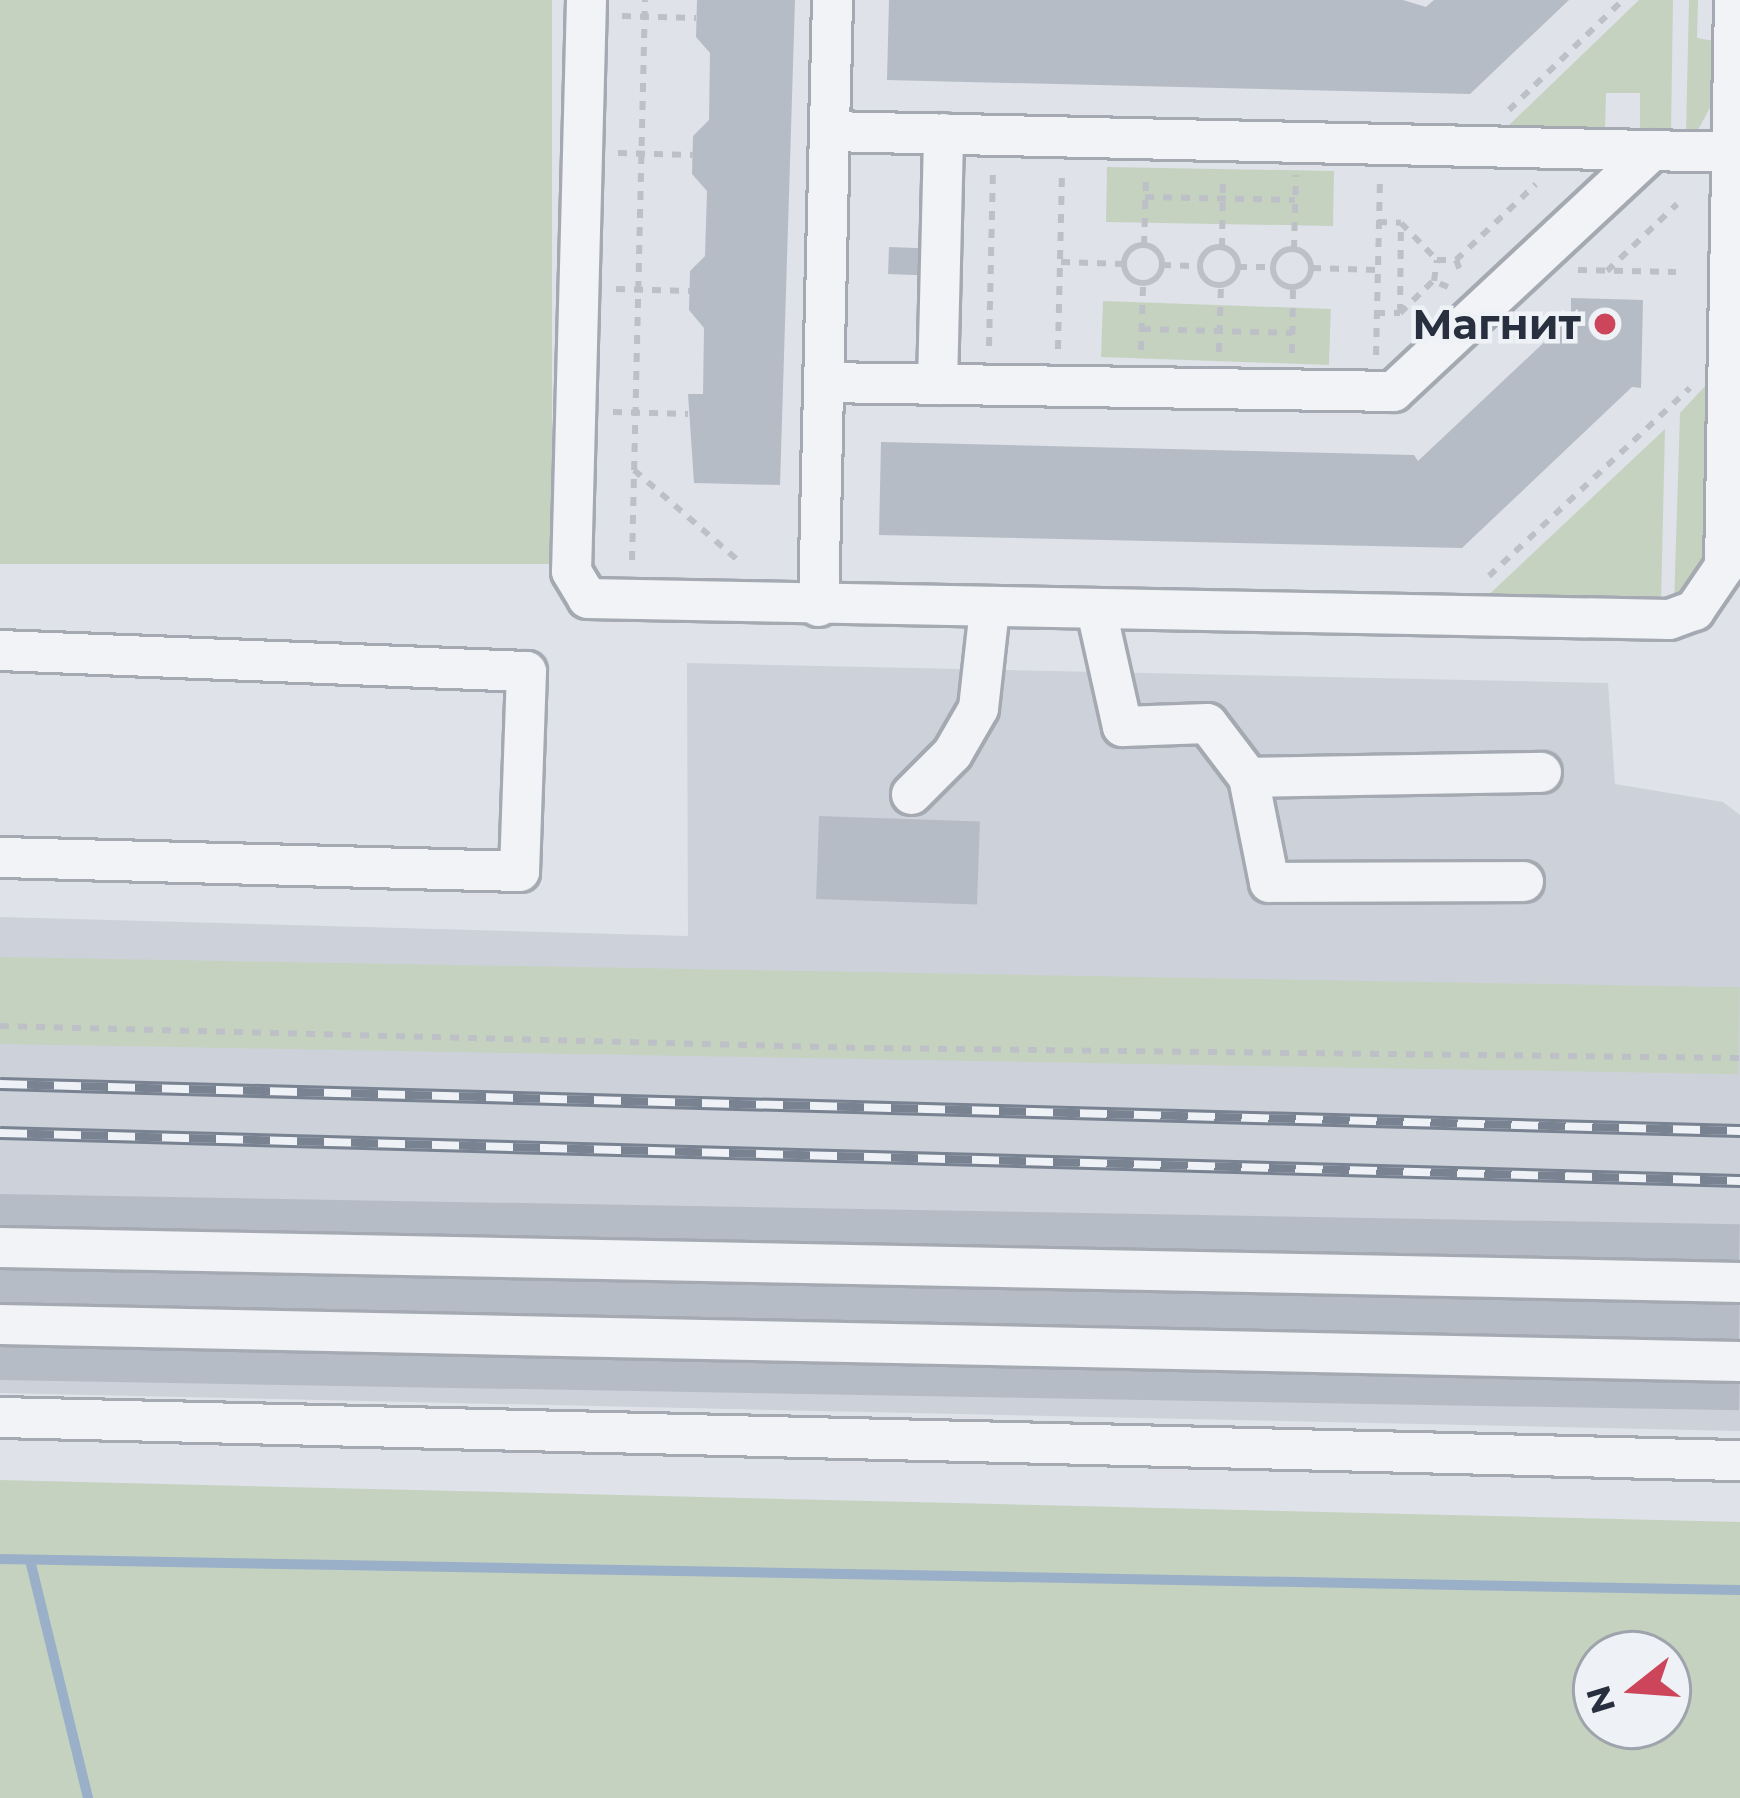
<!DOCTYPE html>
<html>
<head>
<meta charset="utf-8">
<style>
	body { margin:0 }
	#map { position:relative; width:1740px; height:1798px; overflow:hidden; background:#dfe2e8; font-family:Montserrat,sans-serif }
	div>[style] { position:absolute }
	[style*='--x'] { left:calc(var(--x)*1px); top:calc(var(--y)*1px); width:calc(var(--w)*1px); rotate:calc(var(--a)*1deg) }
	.built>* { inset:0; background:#cdd1da }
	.green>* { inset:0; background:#c5d2c0; transform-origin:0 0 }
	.stream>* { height:10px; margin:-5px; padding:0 5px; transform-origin:5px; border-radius:5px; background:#9ab0c8 }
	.building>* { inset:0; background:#b6bcc5; transform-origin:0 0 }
	.path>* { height:6px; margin-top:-3px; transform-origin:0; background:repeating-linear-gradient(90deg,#bdc0c6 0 9px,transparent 0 18px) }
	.path>.ring { margin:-3px; padding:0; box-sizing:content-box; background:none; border:6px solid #bdc0c6; border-radius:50% }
	.roads { filter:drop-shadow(3px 0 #a4a9b2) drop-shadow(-3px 0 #a4a9b2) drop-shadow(0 3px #a4a9b2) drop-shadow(0 -3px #a4a9b2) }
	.minor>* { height:39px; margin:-19.5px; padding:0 19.5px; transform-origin:19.5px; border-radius:19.5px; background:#f1f3f6 }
	.rail>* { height:14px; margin-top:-7px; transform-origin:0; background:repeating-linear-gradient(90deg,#eef1f5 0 27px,#788291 0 54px); box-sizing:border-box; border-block:3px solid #788291 }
	.dots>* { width:33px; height:33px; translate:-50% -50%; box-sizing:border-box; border:6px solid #eef1f5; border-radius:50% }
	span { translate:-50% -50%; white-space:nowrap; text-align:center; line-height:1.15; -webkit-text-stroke:9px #eef1f5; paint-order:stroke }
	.poi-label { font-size:42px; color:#28303f; font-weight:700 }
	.right { translate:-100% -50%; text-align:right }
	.north { position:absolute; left:1572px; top:1630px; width:120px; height:120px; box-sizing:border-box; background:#eef1f5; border:3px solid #9fa4ac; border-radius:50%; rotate:253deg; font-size:33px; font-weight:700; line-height:48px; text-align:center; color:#28303f }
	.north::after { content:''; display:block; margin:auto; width:42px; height:54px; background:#cc455a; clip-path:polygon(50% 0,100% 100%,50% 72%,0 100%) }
</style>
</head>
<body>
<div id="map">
	<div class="built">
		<i style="clip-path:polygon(687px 663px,1608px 683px,1615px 784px,1723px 802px,1740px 815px,1740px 1431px,0 1393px,0 917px,688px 936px)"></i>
	</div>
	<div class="green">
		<i style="left:0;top:0;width:552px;height:564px"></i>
		<i style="clip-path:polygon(1639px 0,1673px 0,1671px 132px,1640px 131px,1640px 93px,1606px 93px,1605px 130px,1506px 128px)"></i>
		<i style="clip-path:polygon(1689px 0,1698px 0,1697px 38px,1714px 41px,1712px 104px,1698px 130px,1686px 132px)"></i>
		<i style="left:1107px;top:167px;width:227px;height:55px;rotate:1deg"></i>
		<i style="left:1103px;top:301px;width:228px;height:56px;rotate:2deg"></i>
		<i style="clip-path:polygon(1707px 384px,1702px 569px,1674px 605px,1680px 413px)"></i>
		<i style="clip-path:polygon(1665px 429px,1661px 604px,1481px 602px)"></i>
		<i style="left:0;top:957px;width:1740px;height:87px;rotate:1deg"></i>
		<i style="clip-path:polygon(evenodd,0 1480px,1740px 1522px,1740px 1798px,0 1798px,0 1480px,1596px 1654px,1668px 1654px,1668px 1726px,1596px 1726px,1596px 1654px)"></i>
	</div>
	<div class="stream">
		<i style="--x:0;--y:1559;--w:1740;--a:1.02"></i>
		<i style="--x:30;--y:1560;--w:245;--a:76.3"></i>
	</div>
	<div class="building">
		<i style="clip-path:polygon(697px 0,795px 0,780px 485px,694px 483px,688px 394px,703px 394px,704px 328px,689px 310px,690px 271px,705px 256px,707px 191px,692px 174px,693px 136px,709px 120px,710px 53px,696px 37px)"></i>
		<i style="clip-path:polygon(889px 0,1403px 0,1426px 7px,1434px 0,1569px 0,1470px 94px,887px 80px)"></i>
		<i style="left:889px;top:247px;width:34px;height:27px;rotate:2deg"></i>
		<i style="clip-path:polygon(1571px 298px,1643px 300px,1641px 388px,1632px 387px,1462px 548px,879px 535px,881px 442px,1414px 455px,1418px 461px,1571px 317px)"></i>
		<i style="left:819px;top:816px;width:161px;height:83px;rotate:2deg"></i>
		<i style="left:0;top:1194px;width:1740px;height:36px;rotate:1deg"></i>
		<i style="left:0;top:1267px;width:1740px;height:48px;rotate:1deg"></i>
		<i style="left:0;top:1341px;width:1740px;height:39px;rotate:1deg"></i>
	</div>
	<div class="path">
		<i style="--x:622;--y:16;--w:74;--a:1.5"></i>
		<i style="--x:1509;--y:110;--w:158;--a:-44"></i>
		<i style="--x:618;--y:153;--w:75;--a:1.5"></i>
		<i style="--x:1145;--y:197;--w:150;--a:1.1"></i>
		<i style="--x:1378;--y:222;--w:23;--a:2"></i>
		<i style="--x:1401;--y:223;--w:52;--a:45.8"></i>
		<i style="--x:1144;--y:245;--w:68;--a:-88.3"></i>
		<i class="ring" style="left:1124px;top:245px;width:32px;height:32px"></i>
		<i style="--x:1222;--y:247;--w:68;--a:-89.2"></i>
		<i class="ring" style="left:1200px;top:247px;width:32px;height:32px"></i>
		<i style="--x:1294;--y:249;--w:74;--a:-88.5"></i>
		<i class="ring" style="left:1273px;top:249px;width:32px;height:32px"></i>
		<i style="--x:1456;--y:260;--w:110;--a:-43.5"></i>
		<i style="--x:1061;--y:262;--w:63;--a:1.8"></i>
		<i style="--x:1162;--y:265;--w:38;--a:2"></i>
		<i style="--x:1238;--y:267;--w:35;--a:0"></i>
		<i style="--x:1312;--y:268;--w:65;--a:1.8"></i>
		<i style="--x:1578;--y:270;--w:98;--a:1.2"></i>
		<i style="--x:1607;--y:271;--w:97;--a:-43.7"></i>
		<i style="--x:1448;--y:287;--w:15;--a:-157"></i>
		<i style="--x:1434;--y:281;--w:21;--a:-82"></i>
		<i style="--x:1437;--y:260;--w:19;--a:0"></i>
		<i style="--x:1456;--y:260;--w:16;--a:68"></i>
		<i style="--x:616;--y:289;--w:74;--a:1.5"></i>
		<i style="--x:1376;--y:313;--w:24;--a:0"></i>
		<i style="--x:1400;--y:313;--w:45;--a:-44.1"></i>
		<i style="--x:1400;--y:313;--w:90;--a:-89.4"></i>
		<i style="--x:1142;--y:329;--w:150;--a:1.5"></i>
		<i style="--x:989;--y:346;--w:173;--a:-88.7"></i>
		<i style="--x:1058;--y:349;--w:179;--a:-88.7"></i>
		<i style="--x:1141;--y:350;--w:65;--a:-88.2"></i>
		<i style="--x:1219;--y:352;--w:67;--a:-88.3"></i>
		<i style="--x:1292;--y:353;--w:65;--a:-89.1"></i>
		<i style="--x:1376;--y:355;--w:173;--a:-88.7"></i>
		<i style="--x:613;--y:412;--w:75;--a:1.5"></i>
		<i style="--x:634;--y:470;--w:143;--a:41"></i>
		<i style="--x:632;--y:560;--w:560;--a:-88.67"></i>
		<i style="--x:1489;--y:576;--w:275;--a:-43.1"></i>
		<i style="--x:0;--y:1026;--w:866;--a:1.46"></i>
		<i style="--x:866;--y:1048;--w:874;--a:0.66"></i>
	</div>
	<div class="roads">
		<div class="minor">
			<i style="--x:586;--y:0;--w:571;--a:91.5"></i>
			<i style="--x:571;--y:571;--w:31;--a:59"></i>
			<i style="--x:587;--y:598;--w:1082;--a:1.11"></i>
			<i style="--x:1669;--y:619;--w:27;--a:-20"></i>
			<i style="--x:1694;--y:610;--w:53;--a:-55.7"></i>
			<i style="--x:1724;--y:566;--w:566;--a:-88.99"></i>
			<i style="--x:829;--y:131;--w:902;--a:1.33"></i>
			<i style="--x:823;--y:382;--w:570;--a:0.9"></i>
			<i style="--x:1393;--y:391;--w:353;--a:-43"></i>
			<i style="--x:937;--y:384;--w:251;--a:-88.6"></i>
			<i style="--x:818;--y:606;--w:606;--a:-88.68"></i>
			<i style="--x:1096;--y:610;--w:119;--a:77.4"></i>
			<i style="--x:1122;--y:726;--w:85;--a:-2"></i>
			<i style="--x:1207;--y:723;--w:68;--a:52.8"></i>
			<i style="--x:1248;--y:777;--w:293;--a:-1"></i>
			<i style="--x:0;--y:650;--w:526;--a:2.29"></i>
			<i style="--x:526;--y:671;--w:200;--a:92"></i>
			<i style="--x:519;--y:871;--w:519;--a:-178.45"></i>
			<i style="--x:1248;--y:777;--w:107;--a:78.7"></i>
			<i style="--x:1269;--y:882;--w:254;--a:-0.2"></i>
			<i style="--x:911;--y:794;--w:58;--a:-45"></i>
			<i style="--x:952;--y:753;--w:52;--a:-60"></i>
			<i style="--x:978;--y:708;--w:100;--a:-83.7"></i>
			<i style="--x:0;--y:1247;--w:1740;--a:1.15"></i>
			<i style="--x:0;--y:1324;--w:1740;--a:1.22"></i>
			<i style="--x:0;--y:1417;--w:1741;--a:1.42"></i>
		</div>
	</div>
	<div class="rail">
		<i style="--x:0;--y:1084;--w:1741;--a:1.55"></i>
		<i style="--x:0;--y:1133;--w:1741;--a:1.58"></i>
	</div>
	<div class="dots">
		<i style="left:1605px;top:324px;background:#cc455a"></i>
	</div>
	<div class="poi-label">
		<span class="right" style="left:1581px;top:324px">Магнит</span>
	</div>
	<div class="north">N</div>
</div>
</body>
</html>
